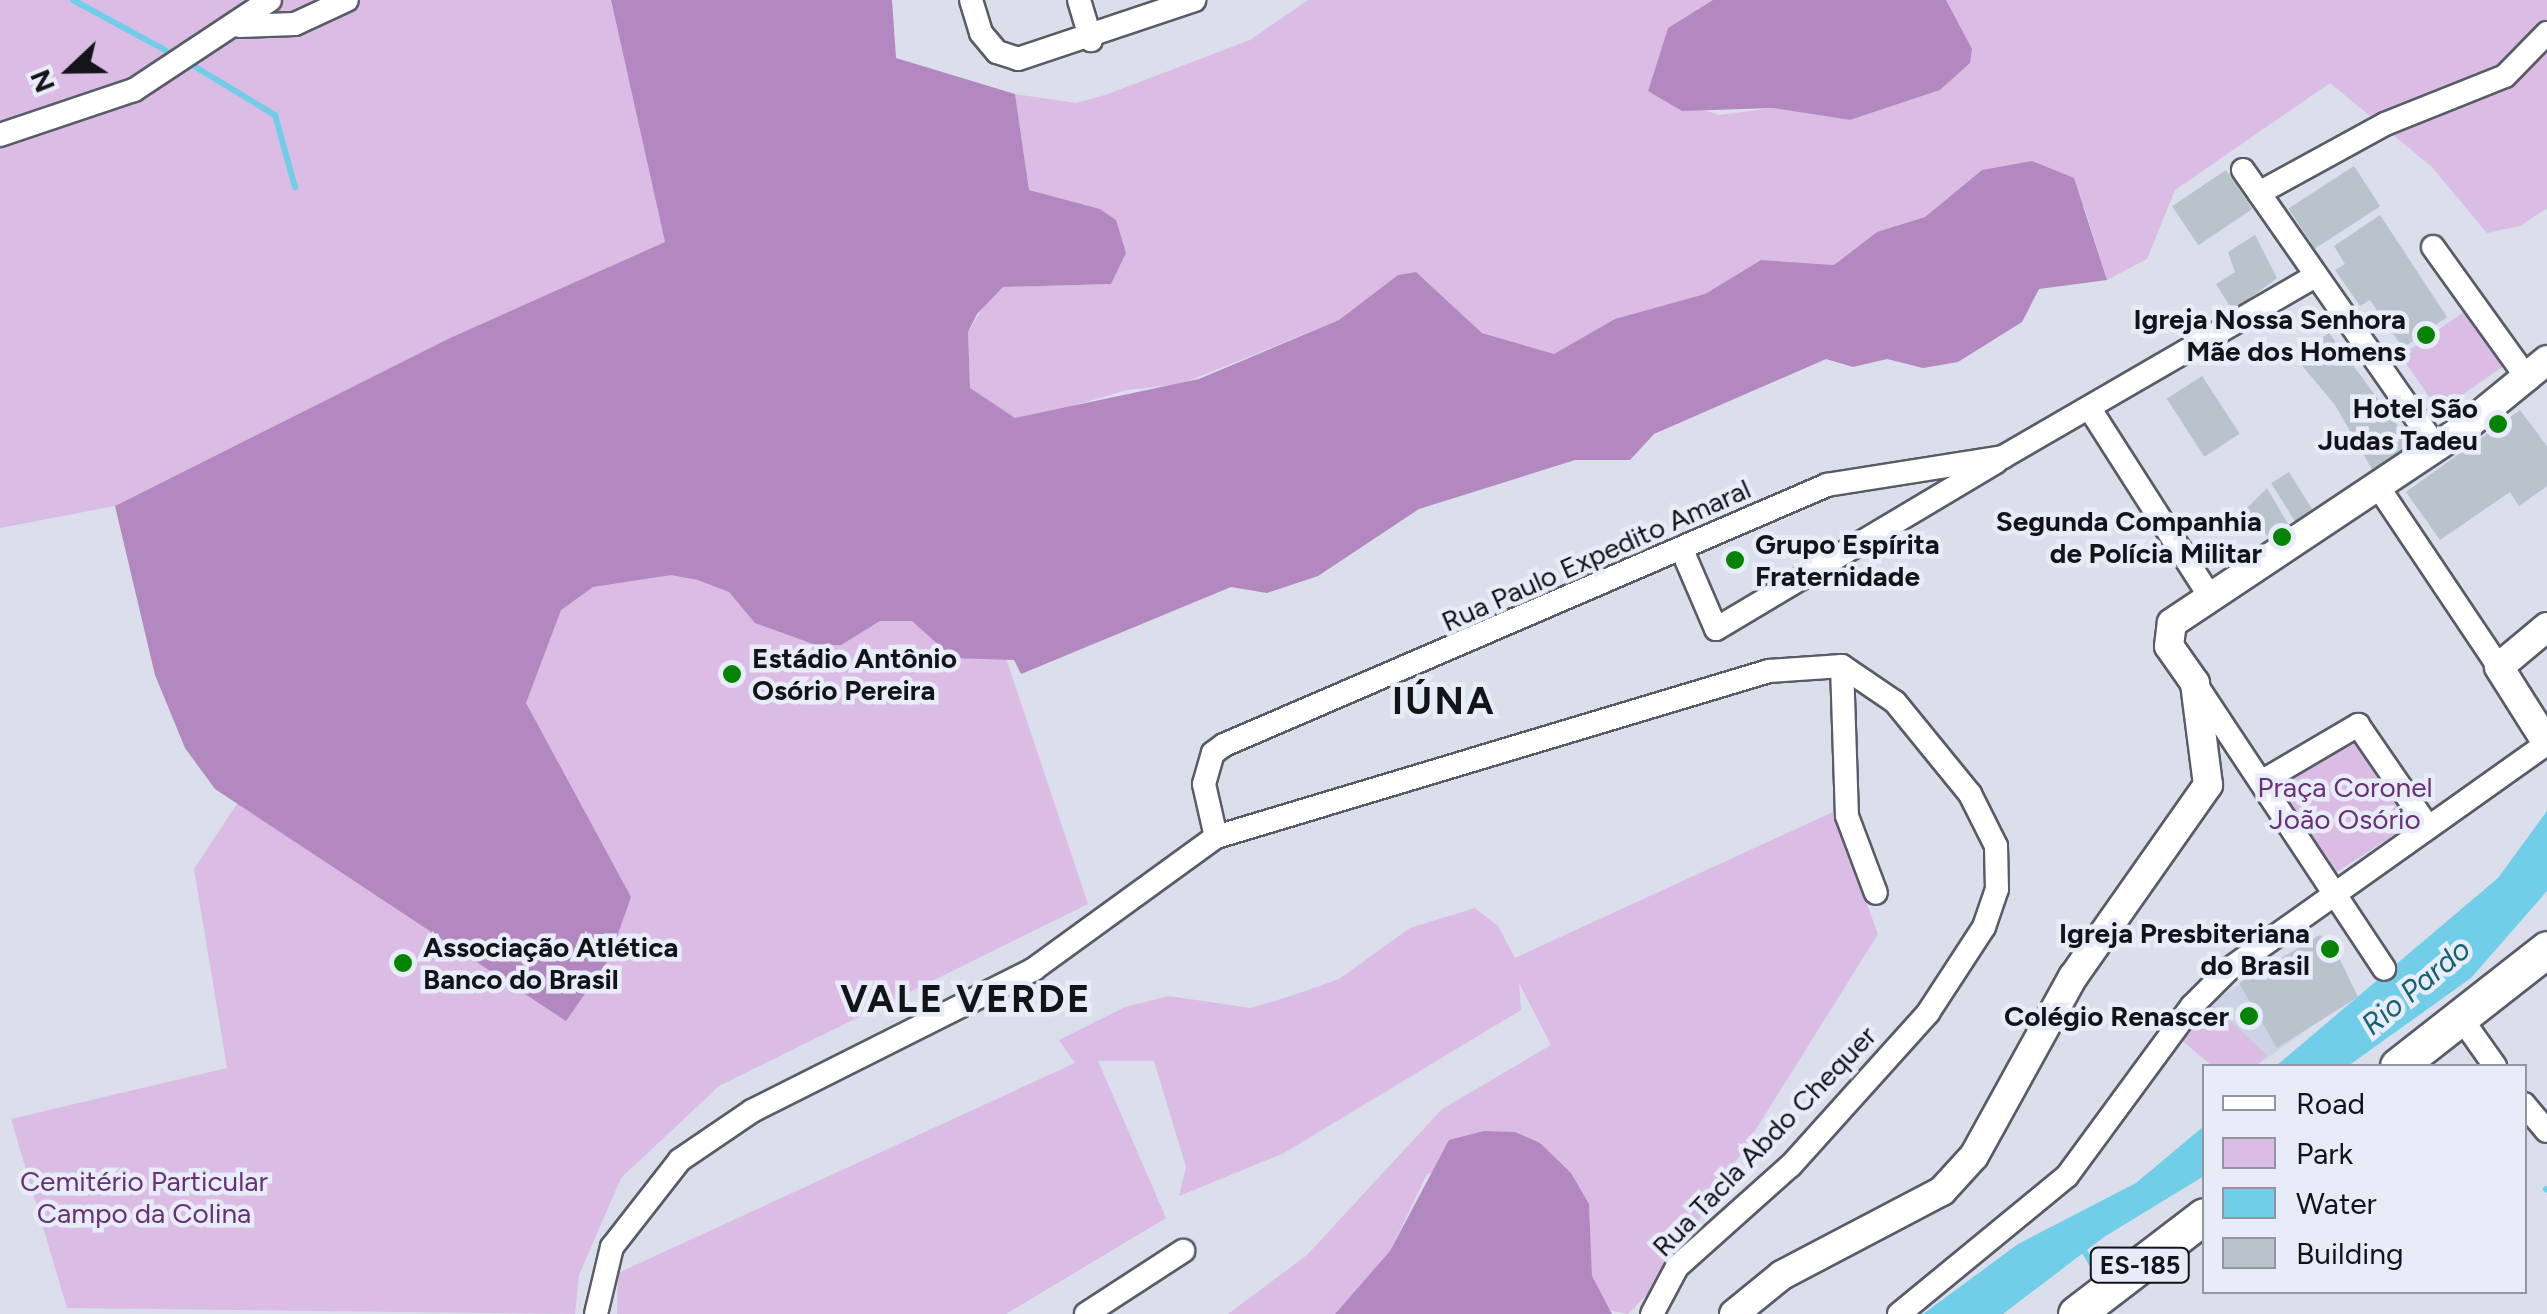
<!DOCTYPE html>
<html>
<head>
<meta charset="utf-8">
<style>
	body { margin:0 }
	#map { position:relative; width:2547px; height:1314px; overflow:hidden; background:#dadfeb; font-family:Figtree,sans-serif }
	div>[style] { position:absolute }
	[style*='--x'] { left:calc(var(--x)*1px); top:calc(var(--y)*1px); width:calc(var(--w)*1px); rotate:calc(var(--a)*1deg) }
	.built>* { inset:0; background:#ccd3e6 }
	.green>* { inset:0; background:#dbbce4; transform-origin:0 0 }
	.forest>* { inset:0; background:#b387c0 }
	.water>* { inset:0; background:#71cee8 }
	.stream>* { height:6px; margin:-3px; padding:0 3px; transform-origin:3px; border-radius:3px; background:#71cee8 }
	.building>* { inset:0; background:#b8c3cc; transform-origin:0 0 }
	.roads { filter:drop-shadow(2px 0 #585c66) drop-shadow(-2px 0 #585c66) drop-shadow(0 2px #585c66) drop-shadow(0 -2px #585c66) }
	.minor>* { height:22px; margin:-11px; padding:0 11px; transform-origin:11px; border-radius:11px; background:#fff }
	.tertiary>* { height:28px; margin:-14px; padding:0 14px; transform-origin:14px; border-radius:14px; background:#fff }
	.primary>* { height:35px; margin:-17.5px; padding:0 17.5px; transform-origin:17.5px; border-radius:17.5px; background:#fff }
	.dots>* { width:28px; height:28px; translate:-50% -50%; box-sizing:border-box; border:5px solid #e7ecf8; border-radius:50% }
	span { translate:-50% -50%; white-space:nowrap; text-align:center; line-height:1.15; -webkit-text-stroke:9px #e7ecf8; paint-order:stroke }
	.shield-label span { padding:2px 8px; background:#e7ecf8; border:2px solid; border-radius:8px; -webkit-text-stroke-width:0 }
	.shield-label { font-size:25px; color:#131419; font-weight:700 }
	.poi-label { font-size:28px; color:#131419; font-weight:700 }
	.right { translate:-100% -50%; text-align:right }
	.left { translate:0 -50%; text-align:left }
	.street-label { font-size:28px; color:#131419 }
	.park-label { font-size:28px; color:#683177 }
	.water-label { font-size:30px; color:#166274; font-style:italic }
	.district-label { font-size:38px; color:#131419; font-weight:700; letter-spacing:2.5px }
	.legend { position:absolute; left:2202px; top:1064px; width:325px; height:230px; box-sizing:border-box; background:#e7ecf8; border:2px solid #92969f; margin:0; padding:12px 18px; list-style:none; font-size:30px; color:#131419 }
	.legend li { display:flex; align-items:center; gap:20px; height:50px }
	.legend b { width:50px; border:2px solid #92969f }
	.north { position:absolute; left:20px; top:20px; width:100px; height:100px; -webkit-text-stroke:8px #e7ecf8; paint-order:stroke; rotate:248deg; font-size:28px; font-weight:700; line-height:40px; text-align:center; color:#131419 }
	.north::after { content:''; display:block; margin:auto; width:35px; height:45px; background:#131419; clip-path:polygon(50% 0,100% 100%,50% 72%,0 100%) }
</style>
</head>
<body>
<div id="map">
	<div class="built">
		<i style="clip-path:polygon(2270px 965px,2308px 1029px,2256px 1066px,2212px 1066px,2211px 1003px)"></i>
	</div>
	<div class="green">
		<i style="clip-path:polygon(0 0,611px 0,665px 242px,450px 338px,115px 506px,0 528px)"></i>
		<i style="clip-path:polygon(1308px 0,1713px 0,1668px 28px,1648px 91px,1719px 115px,1773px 108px,1850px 120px,1940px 90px,1970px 63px,1971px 49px,1946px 0,2547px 0,2547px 208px,2520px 226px,2487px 233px,2432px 167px,2330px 83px,2175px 190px,2147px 259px,2107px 280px,2084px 206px,1982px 170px,1925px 217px,1877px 232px,1834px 265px,1761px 260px,1705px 294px,1634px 314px,1554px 354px,1482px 333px,1416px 272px,1398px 275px,1339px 320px,1181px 384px,1127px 390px,1035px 417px,1015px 418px,983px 400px,970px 388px,968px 332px,988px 299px,1003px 287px,1111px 284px,1126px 253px,1115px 220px,1100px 209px,1029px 190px,1015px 94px,1076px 103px,1108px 94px,1250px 40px)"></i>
		<i style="left:2468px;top:309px;width:67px;height:82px;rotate:55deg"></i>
		<i style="clip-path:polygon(907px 361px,1088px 904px,719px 1086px,621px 1178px,579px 1275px,575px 1314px,67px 1308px,11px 1119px,227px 1068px,194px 869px,263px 764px,504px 478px)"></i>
		<i style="left:2356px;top:732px;width:107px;height:97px;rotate:57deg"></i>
		<i style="clip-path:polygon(1833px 812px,1878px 934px,1663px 1278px,1628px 1314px,1607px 1310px,1592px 1276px,1589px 1204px,1540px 1143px,1427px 1174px,1390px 1251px,1335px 1314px,1228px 1314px,1307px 1255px,1442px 1109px,1551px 1045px,1519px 983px,1521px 1010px,1284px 1153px,1179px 1196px,1186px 1167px,1154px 1061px,1098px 1061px,1166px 1218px,1006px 1314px,617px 1314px,618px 1273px,1075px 1063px,1059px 1040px,1125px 1007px,1169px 996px,1250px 1008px,1288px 997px,1339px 979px,1410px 928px,1475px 908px,1498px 926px,1515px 958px)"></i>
		<i style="clip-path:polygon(2211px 1003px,2267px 1055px,2256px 1066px,2212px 1066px,2178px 1037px)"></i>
	</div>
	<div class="forest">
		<i style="clip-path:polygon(611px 0,892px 0,896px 58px,1015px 94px,1029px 190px,1100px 209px,1116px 220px,1126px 253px,1111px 284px,1003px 287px,977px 314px,968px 332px,970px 388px,1015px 418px,1199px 379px,1339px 320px,1398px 275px,1416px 272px,1482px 333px,1554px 354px,1615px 319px,1705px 294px,1761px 260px,1834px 265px,1877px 232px,1925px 217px,1982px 170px,2032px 161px,2074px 178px,2107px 280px,2039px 289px,2022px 322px,1958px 362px,1923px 368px,1887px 359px,1853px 367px,1826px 359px,1654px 434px,1630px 460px,1575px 460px,1419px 509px,1318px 576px,1267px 593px,1231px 587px,1021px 674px,1014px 660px,953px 658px,912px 621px,880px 621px,841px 645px,816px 645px,755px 623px,729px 592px,698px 580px,671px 575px,593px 587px,561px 610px,526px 703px,631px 897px,609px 959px,566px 1021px,215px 789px,185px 748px,155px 675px,115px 506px,450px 338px,665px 242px)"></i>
		<i style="clip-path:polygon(1713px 0,1946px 0,1972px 49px,1970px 63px,1940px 90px,1850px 120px,1773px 108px,1682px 111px,1648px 91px,1668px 28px)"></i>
		<i style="clip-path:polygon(1484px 1131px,1515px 1132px,1540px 1143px,1571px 1173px,1589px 1204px,1592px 1276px,1612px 1314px,1335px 1314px,1390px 1251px,1449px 1140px)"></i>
	</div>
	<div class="water">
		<i style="clip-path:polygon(2547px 811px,2547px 891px,2471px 978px,2348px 1066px,2276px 1066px,2498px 878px)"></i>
		<i style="clip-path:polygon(2204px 1126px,2204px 1176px,2104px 1237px,2003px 1314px,1923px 1314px,2018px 1244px,2136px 1183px)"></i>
	</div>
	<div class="stream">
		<i style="--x:73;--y:0;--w:105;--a:28.5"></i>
		<i style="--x:192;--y:65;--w:97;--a:31.1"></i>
		<i style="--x:275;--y:115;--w:75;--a:74.5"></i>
		<i style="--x:2546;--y:1189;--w:1;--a:45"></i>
		<i style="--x:2083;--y:1249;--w:23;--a:59"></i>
	</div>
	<div class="building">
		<i style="left:2354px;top:166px;width:48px;height:78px;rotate:57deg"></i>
		<i style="left:2226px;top:170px;width:47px;height:65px;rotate:56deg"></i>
		<i style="clip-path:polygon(2380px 215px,2447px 317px,2403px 348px,2370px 300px,2360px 306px,2335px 270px,2345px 264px,2334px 246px)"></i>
		<i style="clip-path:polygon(2255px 235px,2277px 278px,2233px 311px,2216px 284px,2235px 272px,2228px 252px)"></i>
		<i style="clip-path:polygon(2329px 333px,2412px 445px,2373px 471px,2335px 405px,2294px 356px)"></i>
		<i style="left:2202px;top:376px;width:69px;height:42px;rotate:57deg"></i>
		<i style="clip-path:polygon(2520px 410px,2547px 446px,2547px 486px,2519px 506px,2510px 492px,2440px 540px,2406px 492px)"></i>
		<i style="left:2289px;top:472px;width:49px;height:21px;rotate:58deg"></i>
		<i style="clip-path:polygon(2267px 488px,2291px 529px,2271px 541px,2247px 508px)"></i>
		<i style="clip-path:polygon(2320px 935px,2332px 943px,2358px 997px,2277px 1048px,2239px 983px)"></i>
	</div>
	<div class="roads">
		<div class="minor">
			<i style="--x:971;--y:0;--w:34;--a:73"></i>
			<i style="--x:981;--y:33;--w:25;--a:50"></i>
			<i style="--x:997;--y:52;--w:22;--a:18"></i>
			<i style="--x:1018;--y:59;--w:186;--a:-18.5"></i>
			<i style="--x:1079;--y:0;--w:42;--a:73.3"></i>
			<i style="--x:239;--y:26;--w:56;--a:-2"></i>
			<i style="--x:295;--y:24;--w:57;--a:-24.8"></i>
			<i style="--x:0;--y:135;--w:141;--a:-18.6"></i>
			<i style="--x:134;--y:90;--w:163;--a:-33.5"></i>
			<i style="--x:2243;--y:170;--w:338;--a:55.1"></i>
			<i style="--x:2259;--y:193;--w:144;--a:-28.7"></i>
			<i style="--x:2385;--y:124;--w:129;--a:-21.8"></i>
			<i style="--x:2505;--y:76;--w:60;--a:-45.7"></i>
			<i style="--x:2433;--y:247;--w:163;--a:54.3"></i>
			<i style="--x:2090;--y:409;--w:224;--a:57.4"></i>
			<i style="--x:2379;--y:488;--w:216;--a:56.2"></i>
			<i style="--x:1682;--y:550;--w:86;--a:66.7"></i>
			<i style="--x:1716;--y:629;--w:326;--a:-30.8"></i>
			<i style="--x:1842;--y:666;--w:150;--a:88.1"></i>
			<i style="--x:1847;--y:816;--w:82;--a:69.4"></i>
			<i style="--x:2197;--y:686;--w:339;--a:56.5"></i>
			<i style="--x:2261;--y:782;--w:113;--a:-30.4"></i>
			<i style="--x:2358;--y:725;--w:124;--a:55.5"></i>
			<i style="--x:1216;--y:837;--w:54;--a:-102.8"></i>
			<i style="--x:1204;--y:784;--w:32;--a:-74"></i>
			<i style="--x:1213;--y:753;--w:14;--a:-36"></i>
			<i style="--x:1224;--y:745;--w:657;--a:-23.32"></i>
			<i style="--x:1827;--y:485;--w:178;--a:-9"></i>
			<i style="--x:2003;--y:457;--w:359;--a:-30.1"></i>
			<i style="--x:2461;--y:1018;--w:59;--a:54.7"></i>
			<i style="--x:2524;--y:1104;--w:35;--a:50"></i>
			<i style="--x:596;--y:1314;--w:69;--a:-76.6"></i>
			<i style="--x:612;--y:1247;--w:110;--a:-52"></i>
			<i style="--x:680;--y:1160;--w:87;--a:-34.2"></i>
			<i style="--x:752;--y:1111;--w:316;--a:-26.7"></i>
			<i style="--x:1034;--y:969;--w:225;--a:-36"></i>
			<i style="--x:1216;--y:837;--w:577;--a:-16.71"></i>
			<i style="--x:1769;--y:671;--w:73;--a:-3.9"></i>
			<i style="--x:1842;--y:666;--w:64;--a:34.2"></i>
			<i style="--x:1895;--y:702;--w:119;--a:50.8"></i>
			<i style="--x:1970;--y:794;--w:58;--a:63.4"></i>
			<i style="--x:1996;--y:846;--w:43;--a:88.7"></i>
			<i style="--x:1997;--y:889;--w:40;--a:108.9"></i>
			<i style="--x:1984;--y:927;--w:103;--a:123.1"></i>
			<i style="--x:1928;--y:1013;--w:205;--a:132"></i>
			<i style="--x:1791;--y:1165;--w:153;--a:138.2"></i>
			<i style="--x:1677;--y:1267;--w:53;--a:118"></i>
			<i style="--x:1086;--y:1314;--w:116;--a:-33"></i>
			<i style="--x:1899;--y:1314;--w:217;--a:-39.4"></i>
			<i style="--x:2067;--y:1176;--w:211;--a:-53.7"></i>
			<i style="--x:2192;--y:1006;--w:51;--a:-45"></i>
			<i style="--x:2228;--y:970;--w:392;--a:-35.4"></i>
		</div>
		<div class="tertiary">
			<i style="--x:2547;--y:627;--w:62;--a:140.2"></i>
			<i style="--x:2499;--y:667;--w:90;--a:57.7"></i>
			<i style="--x:1734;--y:1314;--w:62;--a:-39.1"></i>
			<i style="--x:1782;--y:1275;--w:181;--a:-27.7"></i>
			<i style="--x:1942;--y:1191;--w:47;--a:-47.6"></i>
			<i style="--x:1974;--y:1156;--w:205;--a:-61.1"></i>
			<i style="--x:2073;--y:977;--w:235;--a:-54.9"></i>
			<i style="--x:2208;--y:785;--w:103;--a:-97.3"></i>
			<i style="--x:2195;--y:683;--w:45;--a:-125.1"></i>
			<i style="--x:2169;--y:646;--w:23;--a:-83"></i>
			<i style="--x:2172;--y:623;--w:351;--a:-33.7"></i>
			<i style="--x:2464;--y:428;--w:107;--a:-39.3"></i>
		</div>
		<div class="primary">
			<i style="--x:2398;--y:1066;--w:189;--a:-38.1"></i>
			<i style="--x:2076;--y:1314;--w:161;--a:-37.4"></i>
		</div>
	</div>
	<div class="dots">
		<i style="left:2426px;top:335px;background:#048402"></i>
		<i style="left:2498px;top:424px;background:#048402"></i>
		<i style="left:2282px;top:537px;background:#048402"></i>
		<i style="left:1735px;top:560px;background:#048402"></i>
		<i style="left:732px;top:674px;background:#048402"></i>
		<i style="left:2330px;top:949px;background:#048402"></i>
		<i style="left:403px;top:963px;background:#048402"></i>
		<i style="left:2249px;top:1016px;background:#048402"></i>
	</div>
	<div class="shield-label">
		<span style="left:2140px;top:1265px">ES-185</span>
	</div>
	<div class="poi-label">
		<span class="right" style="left:2406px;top:335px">Igreja Nossa Senhora<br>Mãe dos Homens</span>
		<span class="right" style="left:2478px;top:424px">Hotel São<br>Judas Tadeu</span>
		<span class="right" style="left:2262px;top:537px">Segunda Companhia<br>de Polícia Militar</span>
		<span class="left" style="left:1755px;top:560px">Grupo Espírita<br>Fraternidade</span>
		<span class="left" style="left:752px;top:674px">Estádio Antônio<br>Osório Pereira</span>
		<span class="right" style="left:2310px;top:949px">Igreja Presbiteriana<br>do Brasil</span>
		<span class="left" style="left:423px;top:963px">Associação Atlética<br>Banco do Brasil</span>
		<span class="right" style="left:2229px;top:1016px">Colégio Renascer</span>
	</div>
	<div class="street-label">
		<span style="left:1596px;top:555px;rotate:-24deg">Rua Paulo Expedito Amaral</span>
		<span style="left:1764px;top:1141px;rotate:-46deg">Rua Tacla Abdo Chequer</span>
	</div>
	<div class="park-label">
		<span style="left:2345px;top:803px">Praça Coronel<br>João Osório</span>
		<span style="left:144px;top:1197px">Cemitério Particular<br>Campo da Colina</span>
	</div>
	<div class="water-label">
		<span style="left:2416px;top:987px;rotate:-40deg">Rio Pardo</span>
	</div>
	<div class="district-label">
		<span style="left:1444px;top:702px">IÚNA</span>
		<span style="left:966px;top:1000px">VALE VERDE</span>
	</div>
	<ul class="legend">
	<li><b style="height:12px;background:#fff"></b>Road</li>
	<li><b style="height:28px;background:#dbbce4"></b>Park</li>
	<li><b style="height:28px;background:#71cee8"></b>Water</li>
	<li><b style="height:28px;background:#b8c3cc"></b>Building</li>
	</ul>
	<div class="north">N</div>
</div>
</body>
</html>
